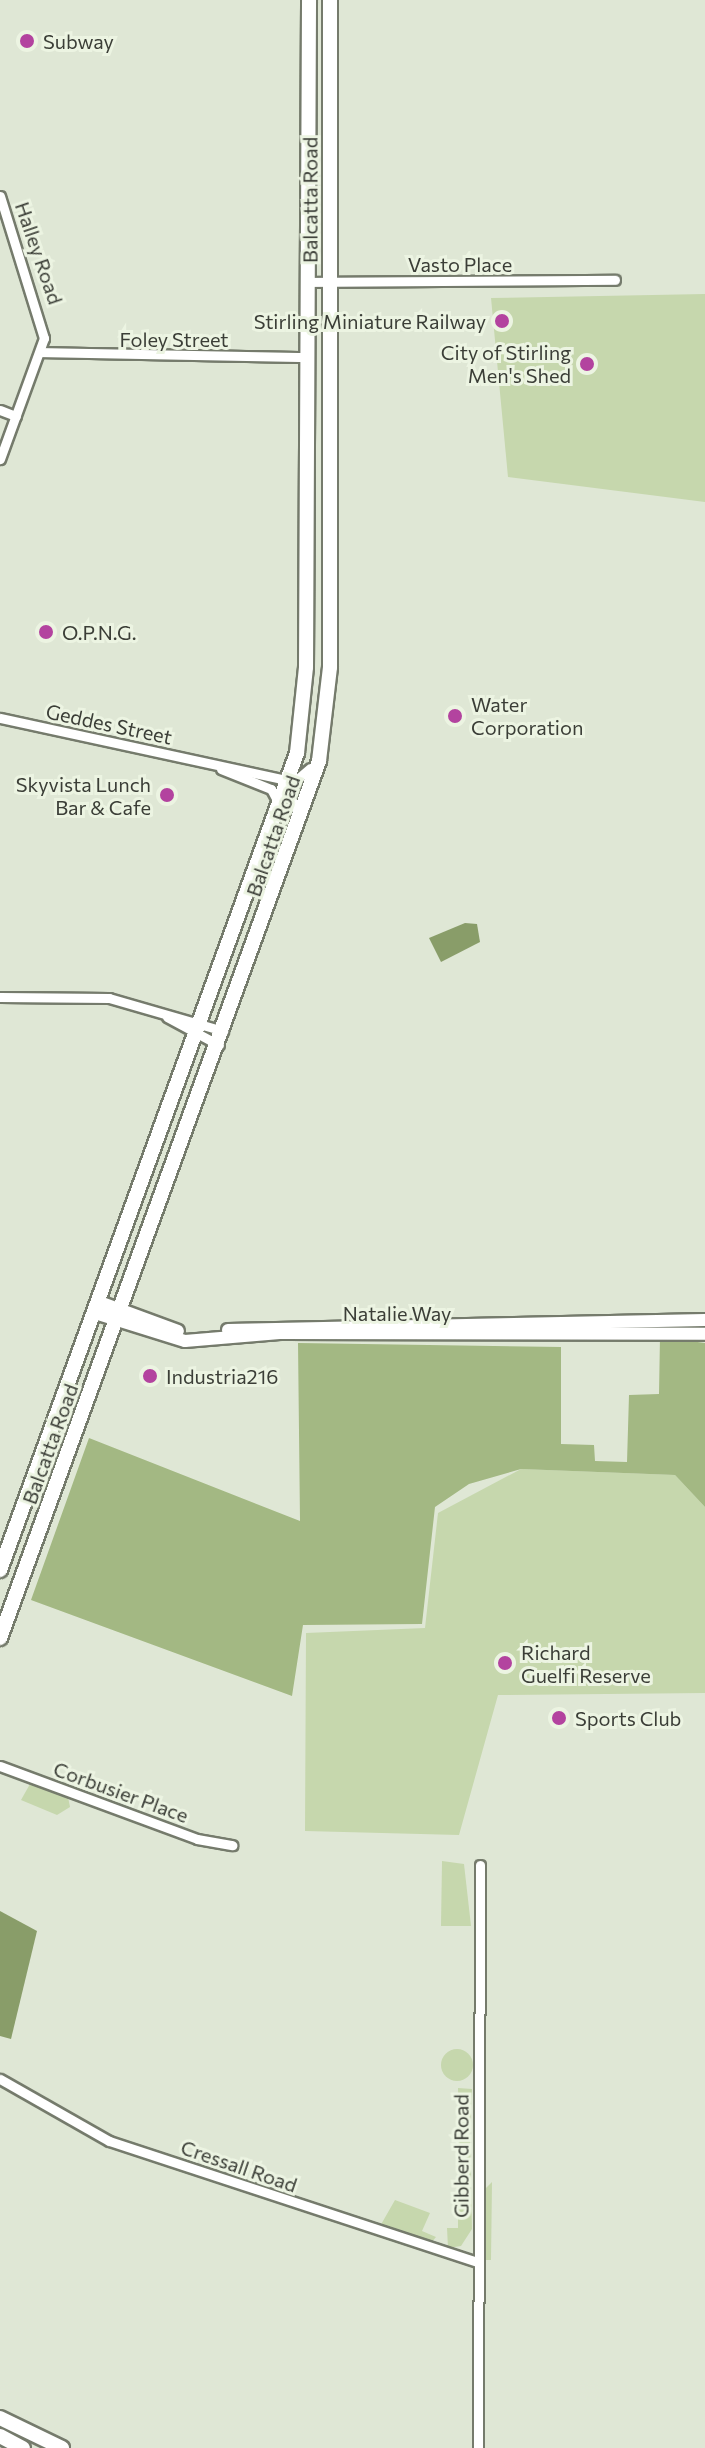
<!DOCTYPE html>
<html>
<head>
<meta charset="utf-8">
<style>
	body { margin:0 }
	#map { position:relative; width:705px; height:2448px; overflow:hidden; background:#dfe7d5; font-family:Commissioner,sans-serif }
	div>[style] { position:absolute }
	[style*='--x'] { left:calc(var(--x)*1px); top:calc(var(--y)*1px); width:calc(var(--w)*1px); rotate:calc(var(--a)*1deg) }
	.green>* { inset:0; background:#c6d7ad }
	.round { border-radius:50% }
	.forest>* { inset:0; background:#a3b883 }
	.water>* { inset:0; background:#899d69 }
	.roads { filter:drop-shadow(2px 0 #757b6c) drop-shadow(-2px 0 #757b6c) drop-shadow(0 2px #757b6c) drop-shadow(0 -2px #757b6c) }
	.street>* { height:9px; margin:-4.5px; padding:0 4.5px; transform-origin:4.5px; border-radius:4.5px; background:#fff }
	.secondary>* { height:12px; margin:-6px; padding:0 6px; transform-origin:6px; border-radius:6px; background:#fff }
	.primary>* { height:14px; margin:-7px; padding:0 7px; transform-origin:7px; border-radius:7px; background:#fff }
	.dots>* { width:22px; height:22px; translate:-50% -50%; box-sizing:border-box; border:4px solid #ecf4e2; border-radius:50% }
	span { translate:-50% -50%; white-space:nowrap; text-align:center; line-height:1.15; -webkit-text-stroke:6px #ecf4e2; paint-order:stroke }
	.poi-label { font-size:20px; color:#3b3e37 }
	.left { translate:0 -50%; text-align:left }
	.right { translate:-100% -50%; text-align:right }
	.street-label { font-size:20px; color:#3b3e37 }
</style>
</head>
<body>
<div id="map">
	<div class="green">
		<i style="clip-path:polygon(705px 294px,705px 502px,508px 477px,491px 298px)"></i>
		<i style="clip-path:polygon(521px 1469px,675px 1475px,705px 1507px,705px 1693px,498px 1695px,459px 1835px,305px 1831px,306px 1633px,425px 1628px,438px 1513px)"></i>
		<i style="clip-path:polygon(30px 1784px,68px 1797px,70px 1807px,57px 1815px,21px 1800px)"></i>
		<i style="clip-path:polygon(442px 1861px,464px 1864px,471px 1926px,441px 1926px)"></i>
		<i class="round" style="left:441px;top:2049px;width:32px;height:32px"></i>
		<i style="clip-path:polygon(458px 2088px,472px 2089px,470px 2131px,459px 2129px)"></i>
		<i style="clip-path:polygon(470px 2140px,472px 2229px,461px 2246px,448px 2248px,447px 2228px,458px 2228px,458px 2141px)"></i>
		<i style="clip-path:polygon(492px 2182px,491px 2260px,486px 2260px,483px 2191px)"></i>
		<i style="clip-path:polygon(395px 2200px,430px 2213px,422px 2231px,436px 2237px,431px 2243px,379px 2228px)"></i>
	</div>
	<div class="forest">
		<i style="clip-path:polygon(660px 1337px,705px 1343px,705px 1507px,675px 1475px,521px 1469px,469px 1484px,435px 1507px,422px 1624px,303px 1625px,292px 1696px,31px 1600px,89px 1438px,300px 1521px,298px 1343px,561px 1347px,561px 1444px,594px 1445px,595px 1461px,627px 1462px,629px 1395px,659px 1394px)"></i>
	</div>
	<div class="water">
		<i style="clip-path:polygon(465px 923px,477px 924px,480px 942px,441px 962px,429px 938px)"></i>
		<i style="clip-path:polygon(0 1911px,37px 1931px,11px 2039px,0 2036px)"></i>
	</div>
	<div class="roads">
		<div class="street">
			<i style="--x:0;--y:196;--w:149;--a:72.8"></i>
			<i style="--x:44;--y:338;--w:129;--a:110"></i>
			<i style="--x:306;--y:282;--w:309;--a:-0.4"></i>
			<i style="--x:41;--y:352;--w:266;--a:1.1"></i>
			<i style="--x:0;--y:410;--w:17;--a:21"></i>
			<i style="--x:0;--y:718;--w:289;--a:12.2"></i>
			<i style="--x:282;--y:779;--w:38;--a:65"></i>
			<i style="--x:221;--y:769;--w:54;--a:21.8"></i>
			<i style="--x:271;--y:789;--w:15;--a:62"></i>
			<i style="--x:287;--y:788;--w:30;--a:-41"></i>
			<i style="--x:0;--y:997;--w:109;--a:0.5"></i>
			<i style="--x:109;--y:998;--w:119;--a:16.1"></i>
			<i style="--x:167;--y:1017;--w:59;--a:28.3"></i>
			<i style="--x:0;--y:1766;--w:210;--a:20.3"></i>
			<i style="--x:197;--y:1839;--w:36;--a:10"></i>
			<i style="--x:0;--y:2079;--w:125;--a:29.6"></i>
			<i style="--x:109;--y:2141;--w:388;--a:18.2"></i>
			<i style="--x:478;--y:2448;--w:583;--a:-89.8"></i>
		</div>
		<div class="secondary">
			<i style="--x:99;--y:1302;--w:84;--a:20.2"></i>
			<i style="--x:95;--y:1313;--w:94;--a:17.3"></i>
			<i style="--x:185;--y:1341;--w:95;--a:-4.8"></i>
			<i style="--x:280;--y:1333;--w:425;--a:0.1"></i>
			<i style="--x:228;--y:1330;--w:477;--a:-1.2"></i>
		</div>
		<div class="primary">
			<i style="--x:0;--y:1570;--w:869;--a:-70.02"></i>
			<i style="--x:297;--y:753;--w:86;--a:-84"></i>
			<i style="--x:306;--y:667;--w:667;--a:-89.74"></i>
			<i style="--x:0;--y:1638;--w:933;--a:-70.01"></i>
			<i style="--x:319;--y:761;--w:95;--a:-83.3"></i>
			<i style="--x:330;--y:667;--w:667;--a:-90"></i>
			<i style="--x:0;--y:2418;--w:69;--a:25.8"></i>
			<i style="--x:0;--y:2436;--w:26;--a:28"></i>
		</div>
	</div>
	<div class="dots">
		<i style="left:27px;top:41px;background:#b3439f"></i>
		<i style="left:502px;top:321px;background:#b3439f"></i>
		<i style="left:587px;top:364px;background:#b3439f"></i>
		<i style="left:46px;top:632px;background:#b3439f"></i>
		<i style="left:455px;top:716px;background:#b3439f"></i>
		<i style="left:167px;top:795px;background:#b3439f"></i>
		<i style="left:150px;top:1376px;background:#b3439f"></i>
		<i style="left:505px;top:1663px;background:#b3439f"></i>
		<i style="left:559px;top:1718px;background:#b3439f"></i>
	</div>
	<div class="poi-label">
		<span class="left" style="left:43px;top:41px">Subway</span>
		<span class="right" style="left:486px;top:321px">Stirling Miniature Railway</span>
		<span class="right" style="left:571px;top:364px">City of Stirling<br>Men's Shed</span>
		<span class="left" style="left:62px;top:632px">O.P.N.G.</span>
		<span class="left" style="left:471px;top:716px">Water<br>Corporation</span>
		<span class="right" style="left:151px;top:796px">Skyvista Lunch<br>Bar &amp; Cafe</span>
		<span class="left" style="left:166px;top:1376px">Industria216</span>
		<span class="left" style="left:521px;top:1664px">Richard<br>Guelfi Reserve</span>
		<span class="left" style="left:575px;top:1718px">Sports Club</span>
	</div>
	<div class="street-label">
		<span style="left:310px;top:200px;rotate:-90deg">Balcatta Road</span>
		<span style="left:39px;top:253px;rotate:71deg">Halley Road</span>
		<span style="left:460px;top:264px">Vasto Place</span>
		<span style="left:174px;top:339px">Foley Street</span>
		<span style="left:109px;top:724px;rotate:12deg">Geddes Street</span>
		<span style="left:273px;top:836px;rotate:-71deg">Balcatta Road</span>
		<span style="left:397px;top:1313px">Natalie Way</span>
		<span style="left:50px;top:1444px;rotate:-70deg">Balcatta Road</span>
		<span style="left:121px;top:1792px;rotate:20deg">Corbusier Place</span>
		<span style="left:461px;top:2156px;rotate:-90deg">Gibberd Road</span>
		<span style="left:239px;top:2166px;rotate:19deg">Cressall Road</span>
	</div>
</div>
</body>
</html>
